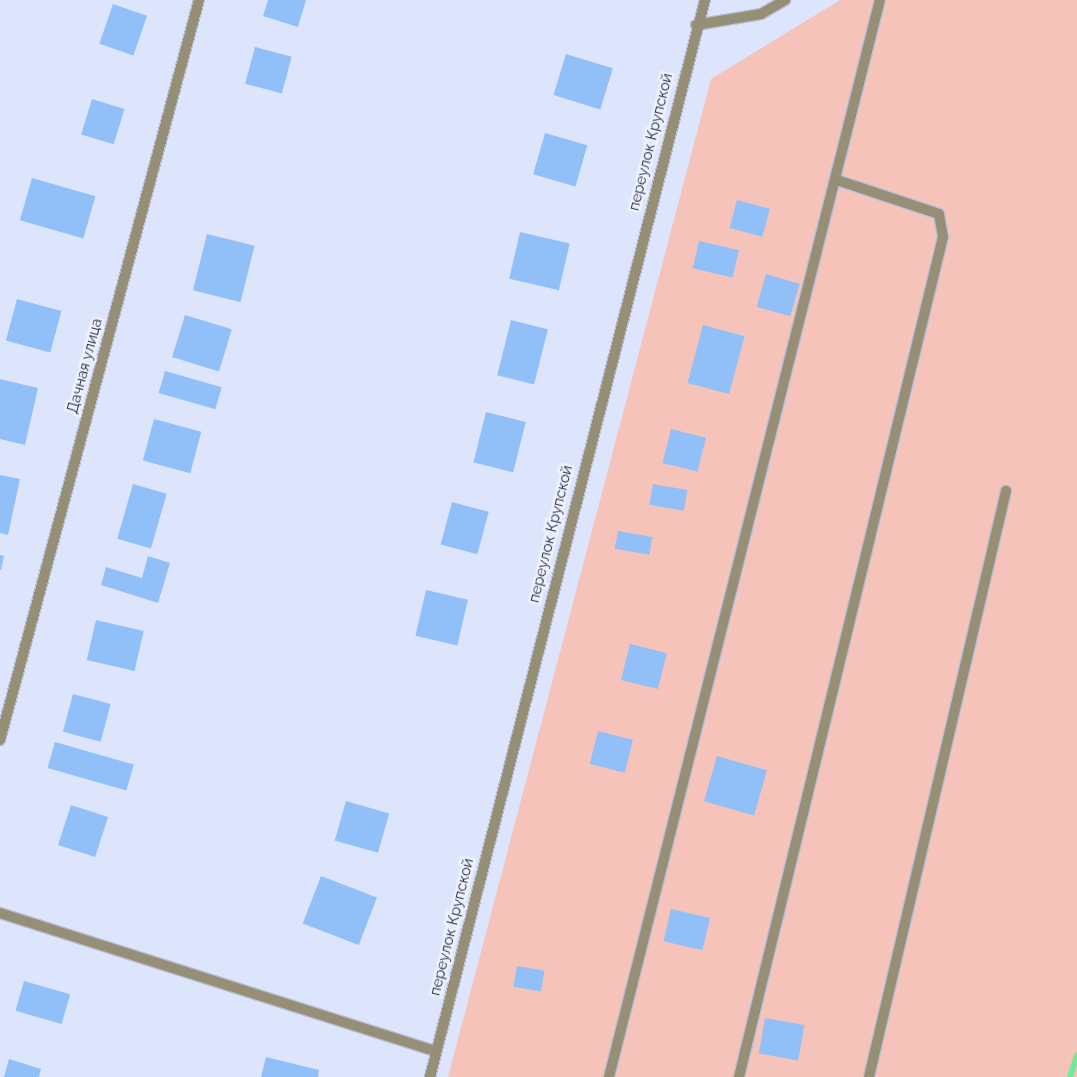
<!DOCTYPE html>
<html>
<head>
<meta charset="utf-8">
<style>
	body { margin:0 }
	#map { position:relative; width:1077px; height:1077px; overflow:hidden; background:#dde5fd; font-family:Raleway,sans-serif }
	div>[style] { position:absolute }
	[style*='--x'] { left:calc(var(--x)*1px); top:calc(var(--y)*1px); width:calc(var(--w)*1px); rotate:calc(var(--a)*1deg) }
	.green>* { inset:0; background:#f5c3b9 }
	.stream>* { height:6px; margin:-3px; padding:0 3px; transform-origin:3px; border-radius:3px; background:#73e999 }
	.building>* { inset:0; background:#90c0f7; transform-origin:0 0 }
	.roads { filter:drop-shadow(1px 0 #b8c0d8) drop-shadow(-1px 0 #b8c0d8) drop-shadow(0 1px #b8c0d8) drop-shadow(0 -1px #b8c0d8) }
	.service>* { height:10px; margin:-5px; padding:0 5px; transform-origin:5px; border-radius:5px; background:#978f75 }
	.minor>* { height:10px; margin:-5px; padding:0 5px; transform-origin:5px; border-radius:5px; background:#978f75 }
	span { translate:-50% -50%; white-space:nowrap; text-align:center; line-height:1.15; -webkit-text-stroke:5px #eef2ff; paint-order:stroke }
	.street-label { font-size:15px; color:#262c43 }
</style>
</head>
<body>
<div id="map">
	<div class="green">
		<i style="clip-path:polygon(840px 0,1077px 0,1077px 1077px,448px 1077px,711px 79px)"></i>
	</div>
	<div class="stream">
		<i style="--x:1070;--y:1077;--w:23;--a:-72"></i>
	</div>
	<div class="building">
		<i style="clip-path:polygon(268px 0,306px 0,298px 27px,263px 16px)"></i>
		<i style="left:113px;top:4px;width:36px;height:42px;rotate:19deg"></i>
		<i style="left:255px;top:47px;width:38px;height:38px;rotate:15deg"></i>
		<i style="left:566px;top:54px;width:49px;height:43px;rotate:17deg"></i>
		<i style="left:92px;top:99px;width:34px;height:37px;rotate:17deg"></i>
		<i style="left:545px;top:133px;width:44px;height:43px;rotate:16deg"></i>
		<i style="left:32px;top:178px;width:66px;height:44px;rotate:16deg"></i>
		<i style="left:737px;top:200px;width:34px;height:29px;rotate:15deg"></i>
		<i style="left:520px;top:232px;width:51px;height:48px;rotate:13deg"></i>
		<i style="left:207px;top:234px;width:49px;height:58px;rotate:14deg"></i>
		<i style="left:699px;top:241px;width:41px;height:28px;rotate:13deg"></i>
		<i style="left:766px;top:274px;width:35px;height:34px;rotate:16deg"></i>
		<i style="left:17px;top:299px;width:46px;height:43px;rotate:15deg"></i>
		<i style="left:185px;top:315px;width:49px;height:44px;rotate:17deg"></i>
		<i style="left:511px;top:320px;width:38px;height:57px;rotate:14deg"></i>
		<i style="left:703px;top:325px;width:43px;height:60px;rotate:15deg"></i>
		<i style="left:165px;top:371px;width:59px;height:23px;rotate:16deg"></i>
		<i style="clip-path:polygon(0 379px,38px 388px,25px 445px,0 439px)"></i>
		<i style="left:486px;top:412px;width:41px;height:52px;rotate:14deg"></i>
		<i style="left:154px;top:419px;width:49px;height:43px;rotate:15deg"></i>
		<i style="left:671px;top:429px;width:36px;height:35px;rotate:14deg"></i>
		<i style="clip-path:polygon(0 475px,20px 479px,8px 535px,0 533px)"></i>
		<i style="left:133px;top:484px;width:35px;height:57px;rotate:16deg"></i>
		<i style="left:653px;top:484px;width:35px;height:21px;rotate:10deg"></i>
		<i style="left:452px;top:502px;width:38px;height:44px;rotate:15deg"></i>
		<i style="left:618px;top:531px;width:35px;height:18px;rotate:10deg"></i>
		<i style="clip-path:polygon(0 555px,4px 556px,1px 570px,0 570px)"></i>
		<i style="clip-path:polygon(148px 556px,170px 563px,158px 603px,101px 585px,106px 567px,142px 578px)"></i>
		<i style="left:426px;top:590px;width:43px;height:47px;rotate:13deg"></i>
		<i style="left:96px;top:620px;width:49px;height:41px;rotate:13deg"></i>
		<i style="left:630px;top:644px;width:38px;height:37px;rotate:14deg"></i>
		<i style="left:73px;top:694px;width:39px;height:39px;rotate:15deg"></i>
		<i style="left:598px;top:731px;width:36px;height:34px;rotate:14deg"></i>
		<i style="left:55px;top:742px;width:82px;height:27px;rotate:16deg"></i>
		<i style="left:717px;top:756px;width:52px;height:47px;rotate:16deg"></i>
		<i style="left:346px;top:801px;width:45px;height:41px;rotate:16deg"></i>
		<i style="left:71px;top:805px;width:39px;height:42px;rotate:18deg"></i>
		<i style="left:321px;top:876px;width:60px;height:51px;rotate:21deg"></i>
		<i style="left:671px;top:909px;width:40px;height:33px;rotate:13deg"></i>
		<i style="left:517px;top:966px;width:28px;height:21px;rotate:10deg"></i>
		<i style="left:24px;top:981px;width:48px;height:31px;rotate:16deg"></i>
		<i style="left:765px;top:1018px;width:40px;height:36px;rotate:10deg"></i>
		<i style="clip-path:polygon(266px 1057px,319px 1070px,318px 1077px,261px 1077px)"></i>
		<i style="clip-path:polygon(9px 1059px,41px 1069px,39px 1077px,4px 1077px)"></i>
	</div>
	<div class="roads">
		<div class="service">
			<i style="--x:696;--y:25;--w:66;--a:-9.6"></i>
			<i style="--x:761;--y:14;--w:28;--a:-30"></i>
			<i style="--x:609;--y:1077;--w:1111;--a:-75.88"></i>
			<i style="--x:739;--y:1077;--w:864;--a:-76.35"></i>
			<i style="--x:943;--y:237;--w:23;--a:-100"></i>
			<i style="--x:939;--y:214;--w:108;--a:-161.6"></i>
			<i style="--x:869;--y:1077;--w:602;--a:-76.84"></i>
		</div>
		<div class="minor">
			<i style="--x:0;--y:740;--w:766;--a:-74.95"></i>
			<i style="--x:0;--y:913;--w:457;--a:17.6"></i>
			<i style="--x:430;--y:1077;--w:1112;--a:-75.68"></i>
		</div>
	</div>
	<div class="street-label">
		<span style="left:651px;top:142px;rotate:-76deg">переулок Крупской</span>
		<span style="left:85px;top:366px;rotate:-75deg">Дачная улица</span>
		<span style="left:551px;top:534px;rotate:-76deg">переулок Крупской</span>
		<span style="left:452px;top:927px;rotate:-76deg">переулок Крупской</span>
	</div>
</div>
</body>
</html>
